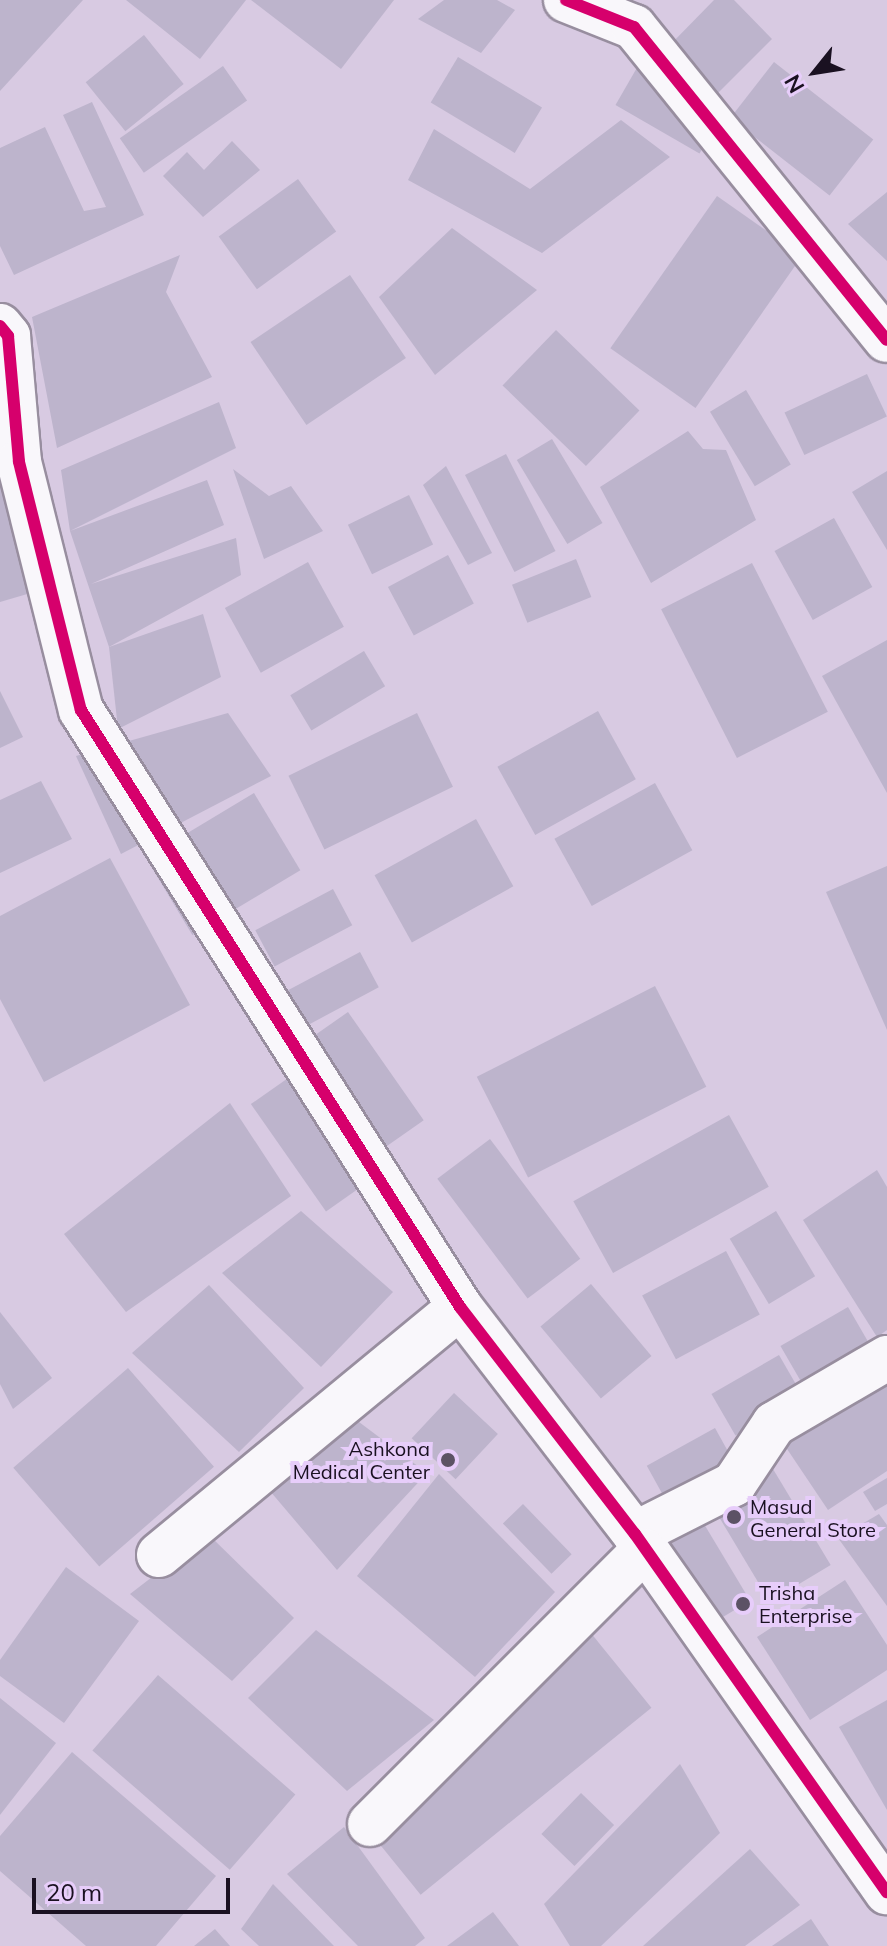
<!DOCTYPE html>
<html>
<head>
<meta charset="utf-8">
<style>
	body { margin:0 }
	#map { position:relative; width:887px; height:1946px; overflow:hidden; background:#d8cae2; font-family:Mulish,sans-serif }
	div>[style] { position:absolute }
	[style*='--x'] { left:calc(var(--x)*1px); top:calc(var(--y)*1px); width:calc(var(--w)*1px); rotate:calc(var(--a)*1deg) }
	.building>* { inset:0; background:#bdb4cc; transform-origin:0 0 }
	.roads { filter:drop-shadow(2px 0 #988e9f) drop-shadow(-2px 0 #988e9f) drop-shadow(0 2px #988e9f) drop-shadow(0 -2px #988e9f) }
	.minor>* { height:44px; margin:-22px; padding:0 22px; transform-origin:22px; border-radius:22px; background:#f9f7fb }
	.cycleway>* { height:12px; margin:-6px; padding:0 6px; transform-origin:6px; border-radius:6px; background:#d6006c }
	.dots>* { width:22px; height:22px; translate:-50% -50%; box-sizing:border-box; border:4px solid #e7cdfa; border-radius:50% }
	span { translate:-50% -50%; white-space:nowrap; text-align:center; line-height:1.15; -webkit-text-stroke:8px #e7cdfa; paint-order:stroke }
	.poi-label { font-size:20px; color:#1a1121 }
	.right { translate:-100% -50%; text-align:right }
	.left { translate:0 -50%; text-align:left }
	.north { position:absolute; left:775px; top:32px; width:80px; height:80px; -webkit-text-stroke:6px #e7cdfa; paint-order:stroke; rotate:240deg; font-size:22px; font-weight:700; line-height:32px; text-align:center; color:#1a1121 }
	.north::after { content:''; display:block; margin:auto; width:28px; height:36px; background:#1a1121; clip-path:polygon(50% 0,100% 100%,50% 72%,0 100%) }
	.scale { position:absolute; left:32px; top:1878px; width:198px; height:36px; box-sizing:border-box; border:4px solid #1a1121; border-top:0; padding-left:10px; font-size:24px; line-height:28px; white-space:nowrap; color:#1a1121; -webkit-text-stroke:6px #e7cdfa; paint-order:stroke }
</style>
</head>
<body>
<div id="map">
	<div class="building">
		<i style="clip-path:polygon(0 0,83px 0,0 91px)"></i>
		<i style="clip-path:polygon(126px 0,246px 0,200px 59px)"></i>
		<i style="clip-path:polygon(251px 0,394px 0,341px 69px)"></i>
		<i style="clip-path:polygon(444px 0,497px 0,515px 10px,481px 53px,418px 19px)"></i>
		<i style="clip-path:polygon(714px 0,734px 0,772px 39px,717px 94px,669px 46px)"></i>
		<i style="left:144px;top:35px;width:63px;height:75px;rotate:51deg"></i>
		<i style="left:458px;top:57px;width:98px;height:53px;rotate:31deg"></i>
		<i style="left:642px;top:59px;width:97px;height:53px;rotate:30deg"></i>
		<i style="left:774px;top:62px;width:126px;height:71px;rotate:38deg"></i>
		<i style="left:223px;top:66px;width:42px;height:126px;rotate:55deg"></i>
		<i style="clip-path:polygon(92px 102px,144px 215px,14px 275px,0 246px,0 148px,45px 127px,84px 211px,106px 207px,63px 115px)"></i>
		<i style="clip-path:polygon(621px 120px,670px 157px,542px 253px,408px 180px,434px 129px,530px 189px)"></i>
		<i style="clip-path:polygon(232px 141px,260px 170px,203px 217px,163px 176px,187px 152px,204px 170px)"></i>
		<i style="left:298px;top:179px;width:65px;height:98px;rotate:54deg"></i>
		<i style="clip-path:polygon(887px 192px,887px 261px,848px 224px)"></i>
		<i style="left:717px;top:196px;width:104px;height:186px;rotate:35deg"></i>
		<i style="clip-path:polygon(452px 228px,537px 290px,435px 375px,379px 297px)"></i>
		<i style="clip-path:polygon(180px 255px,166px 292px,212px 377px,57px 448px,32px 317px)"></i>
		<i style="left:350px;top:275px;width:100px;height:120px;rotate:56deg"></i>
		<i style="left:556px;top:330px;width:116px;height:77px;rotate:44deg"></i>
		<i style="left:867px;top:374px;width:47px;height:91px;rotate:65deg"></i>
		<i style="left:746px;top:390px;width:87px;height:42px;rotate:59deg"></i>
		<i style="clip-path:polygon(219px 402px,236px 448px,70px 531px,207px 480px,224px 525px,91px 584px,236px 538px,241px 575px,109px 647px,70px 531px,61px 470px)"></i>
		<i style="clip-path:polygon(0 427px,58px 585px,0 602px)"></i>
		<i style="clip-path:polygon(688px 431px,703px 449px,726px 450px,756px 520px,651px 583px,600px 487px)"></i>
		<i style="left:552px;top:439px;width:98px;height:41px;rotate:59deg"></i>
		<i style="left:506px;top:454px;width:109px;height:46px;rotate:63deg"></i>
		<i style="clip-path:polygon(446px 466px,492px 553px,468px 565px,423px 485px)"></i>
		<i style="clip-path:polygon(233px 469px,269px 496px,291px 486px,323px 531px,264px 559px)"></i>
		<i style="clip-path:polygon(887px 471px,887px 550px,852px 492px)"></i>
		<i style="left:409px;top:495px;width:55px;height:68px;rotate:64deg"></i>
		<i style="left:834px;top:518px;width:79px;height:68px;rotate:61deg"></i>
		<i style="left:448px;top:555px;width:55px;height:68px;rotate:62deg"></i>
		<i style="left:576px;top:559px;width:41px;height:69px;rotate:68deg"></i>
		<i style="left:308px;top:562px;width:74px;height:95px;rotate:61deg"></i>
		<i style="left:752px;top:563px;width:167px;height:102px;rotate:63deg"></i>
		<i style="clip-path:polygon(203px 614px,221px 677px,118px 729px,109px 647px)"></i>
		<i style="clip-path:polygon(887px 640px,887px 793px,822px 676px)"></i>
		<i style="left:364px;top:651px;width:41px;height:86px;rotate:59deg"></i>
		<i style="clip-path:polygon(0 691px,23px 737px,0 748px)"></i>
		<i style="left:598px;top:711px;width:78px;height:115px;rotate:61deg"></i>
		<i style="clip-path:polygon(228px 713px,271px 776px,121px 854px,76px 756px)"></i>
		<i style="left:417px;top:713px;width:82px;height:143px;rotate:64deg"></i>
		<i style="clip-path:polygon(41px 781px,72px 839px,0 873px,0 800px)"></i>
		<i style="left:655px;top:783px;width:77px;height:115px;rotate:61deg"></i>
		<i style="left:254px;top:793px;width:90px;height:126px;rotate:59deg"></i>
		<i style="left:476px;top:819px;width:77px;height:116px;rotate:61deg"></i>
		<i style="clip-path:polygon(110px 858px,190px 1005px,44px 1082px,0 999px,0 916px)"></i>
		<i style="clip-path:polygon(887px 866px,887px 1030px,826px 892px)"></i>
		<i style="left:333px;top:889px;width:41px;height:88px;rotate:62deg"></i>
		<i style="left:360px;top:952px;width:40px;height:88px;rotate:62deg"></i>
		<i style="left:655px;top:986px;width:113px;height:200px;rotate:63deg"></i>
		<i style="left:348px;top:1012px;width:132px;height:51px;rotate:55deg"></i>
		<i style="left:291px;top:1076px;width:131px;height:49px;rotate:55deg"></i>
		<i style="clip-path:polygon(230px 1103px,291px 1196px,126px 1312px,64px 1234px)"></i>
		<i style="left:729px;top:1115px;width:82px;height:178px;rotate:61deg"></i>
		<i style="left:490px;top:1139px;width:150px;height:66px;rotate:53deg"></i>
		<i style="clip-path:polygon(877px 1170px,887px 1187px,887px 1330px,877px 1337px,803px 1220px)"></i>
		<i style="clip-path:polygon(301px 1211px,393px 1292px,321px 1367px,222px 1273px)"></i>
		<i style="left:776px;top:1211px;width:76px;height:54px;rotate:59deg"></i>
		<i style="left:726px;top:1251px;width:72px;height:95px;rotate:62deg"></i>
		<i style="left:591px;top:1284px;width:94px;height:66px;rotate:50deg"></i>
		<i style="clip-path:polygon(209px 1285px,304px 1388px,239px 1452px,132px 1353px)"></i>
		<i style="left:848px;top:1307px;width:48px;height:78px;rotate:60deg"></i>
		<i style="clip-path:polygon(0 1312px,52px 1378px,13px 1409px,0 1384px)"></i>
		<i style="left:779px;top:1355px;width:48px;height:78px;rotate:60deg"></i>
		<i style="clip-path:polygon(887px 1365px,887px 1471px,828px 1510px,779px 1437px)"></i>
		<i style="left:128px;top:1368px;width:131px;height:152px;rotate:49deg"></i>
		<i style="left:454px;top:1393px;width:60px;height:62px;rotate:43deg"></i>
		<i style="clip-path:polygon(347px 1413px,427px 1473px,337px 1570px,270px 1491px)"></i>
		<i style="left:715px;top:1428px;width:47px;height:78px;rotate:61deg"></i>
		<i style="left:773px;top:1469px;width:112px;height:71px;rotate:59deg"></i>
		<i style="clip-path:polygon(439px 1474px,555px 1592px,475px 1677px,357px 1576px)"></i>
		<i style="clip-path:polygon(887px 1478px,887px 1504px,875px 1511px,863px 1492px)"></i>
		<i style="left:523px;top:1504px;width:70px;height:28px;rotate:46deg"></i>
		<i style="left:695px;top:1509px;width:107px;height:40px;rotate:59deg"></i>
		<i style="clip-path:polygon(879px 1514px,887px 1525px,887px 1606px,838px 1538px)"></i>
		<i style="clip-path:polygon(208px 1534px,294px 1618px,232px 1681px,130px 1594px)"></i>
		<i style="clip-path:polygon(66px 1567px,139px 1621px,64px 1723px,0 1676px,0 1660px)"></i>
		<i style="clip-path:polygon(845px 1580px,887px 1645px,887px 1670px,810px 1720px,757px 1637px)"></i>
		<i style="left:586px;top:1627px;width:104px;height:297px;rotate:51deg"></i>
		<i style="clip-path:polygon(316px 1630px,434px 1720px,347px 1791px,248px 1698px)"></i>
		<i style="left:158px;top:1675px;width:182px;height:100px;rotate:41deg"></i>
		<i style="clip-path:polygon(0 1698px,56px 1743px,0 1815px)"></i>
		<i style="clip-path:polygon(887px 1700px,887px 1810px,839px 1727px)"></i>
		<i style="clip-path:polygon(72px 1752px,216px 1876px,156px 1946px,86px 1946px,0 1871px,0 1836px)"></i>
		<i style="clip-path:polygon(680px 1764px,720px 1833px,601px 1946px,570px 1946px,544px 1904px)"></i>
		<i style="left:581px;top:1793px;width:46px;height:57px;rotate:44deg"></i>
		<i style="clip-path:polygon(344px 1827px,425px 1938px,415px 1946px,358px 1946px,287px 1874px)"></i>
		<i style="clip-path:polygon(750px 1849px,800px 1905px,745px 1946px,643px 1946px)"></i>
		<i style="clip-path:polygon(273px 1884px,334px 1946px,259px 1946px,241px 1929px)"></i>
		<i style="clip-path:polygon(493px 1912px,519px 1946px,447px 1946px)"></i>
		<i style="clip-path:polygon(811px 1919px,829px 1946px,772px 1946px)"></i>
		<i style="clip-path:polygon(215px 1929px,230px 1946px,194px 1946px)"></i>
	</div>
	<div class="roads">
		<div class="minor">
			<i style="--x:566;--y:0;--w:73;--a:21.7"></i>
			<i style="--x:634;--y:27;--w:402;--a:51.1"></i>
			<i style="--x:0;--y:326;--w:13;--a:51"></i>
			<i style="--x:8;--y:336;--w:126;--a:85"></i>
			<i style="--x:19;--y:462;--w:256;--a:76"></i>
			<i style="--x:81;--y:710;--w:707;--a:57.59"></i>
			<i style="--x:460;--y:1307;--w:287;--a:52.4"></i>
			<i style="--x:635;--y:1534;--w:438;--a:54.9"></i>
			<i style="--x:635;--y:1534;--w:111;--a:-26.8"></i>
			<i style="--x:734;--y:1484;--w:72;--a:-56.3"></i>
			<i style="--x:774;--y:1424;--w:131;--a:-30.3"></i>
			<i style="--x:159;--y:1555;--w:390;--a:-39.5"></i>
			<i style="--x:370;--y:1824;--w:387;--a:-45"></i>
		</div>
	</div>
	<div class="cycleway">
		<i style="--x:566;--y:0;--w:73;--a:21.7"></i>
		<i style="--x:634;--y:27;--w:402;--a:51.1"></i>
		<i style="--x:0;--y:326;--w:13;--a:51"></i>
		<i style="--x:8;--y:336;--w:126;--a:85"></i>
		<i style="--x:19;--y:462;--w:256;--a:76"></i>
		<i style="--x:81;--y:710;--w:707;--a:57.59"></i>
		<i style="--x:460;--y:1307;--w:287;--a:52.4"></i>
		<i style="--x:635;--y:1534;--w:438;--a:54.9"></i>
	</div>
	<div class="dots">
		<i style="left:448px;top:1460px;background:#5c5265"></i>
		<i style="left:734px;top:1517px;background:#5c5265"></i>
		<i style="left:743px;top:1604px;background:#5c5265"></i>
	</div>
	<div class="poi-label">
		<span class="right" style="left:430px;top:1460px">Ashkona<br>Medical Center</span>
		<span class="left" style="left:750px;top:1518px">Masud<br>General Store</span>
		<span class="left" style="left:759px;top:1604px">Trisha<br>Enterprise</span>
	</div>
	<div class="north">N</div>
	<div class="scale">20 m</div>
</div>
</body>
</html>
